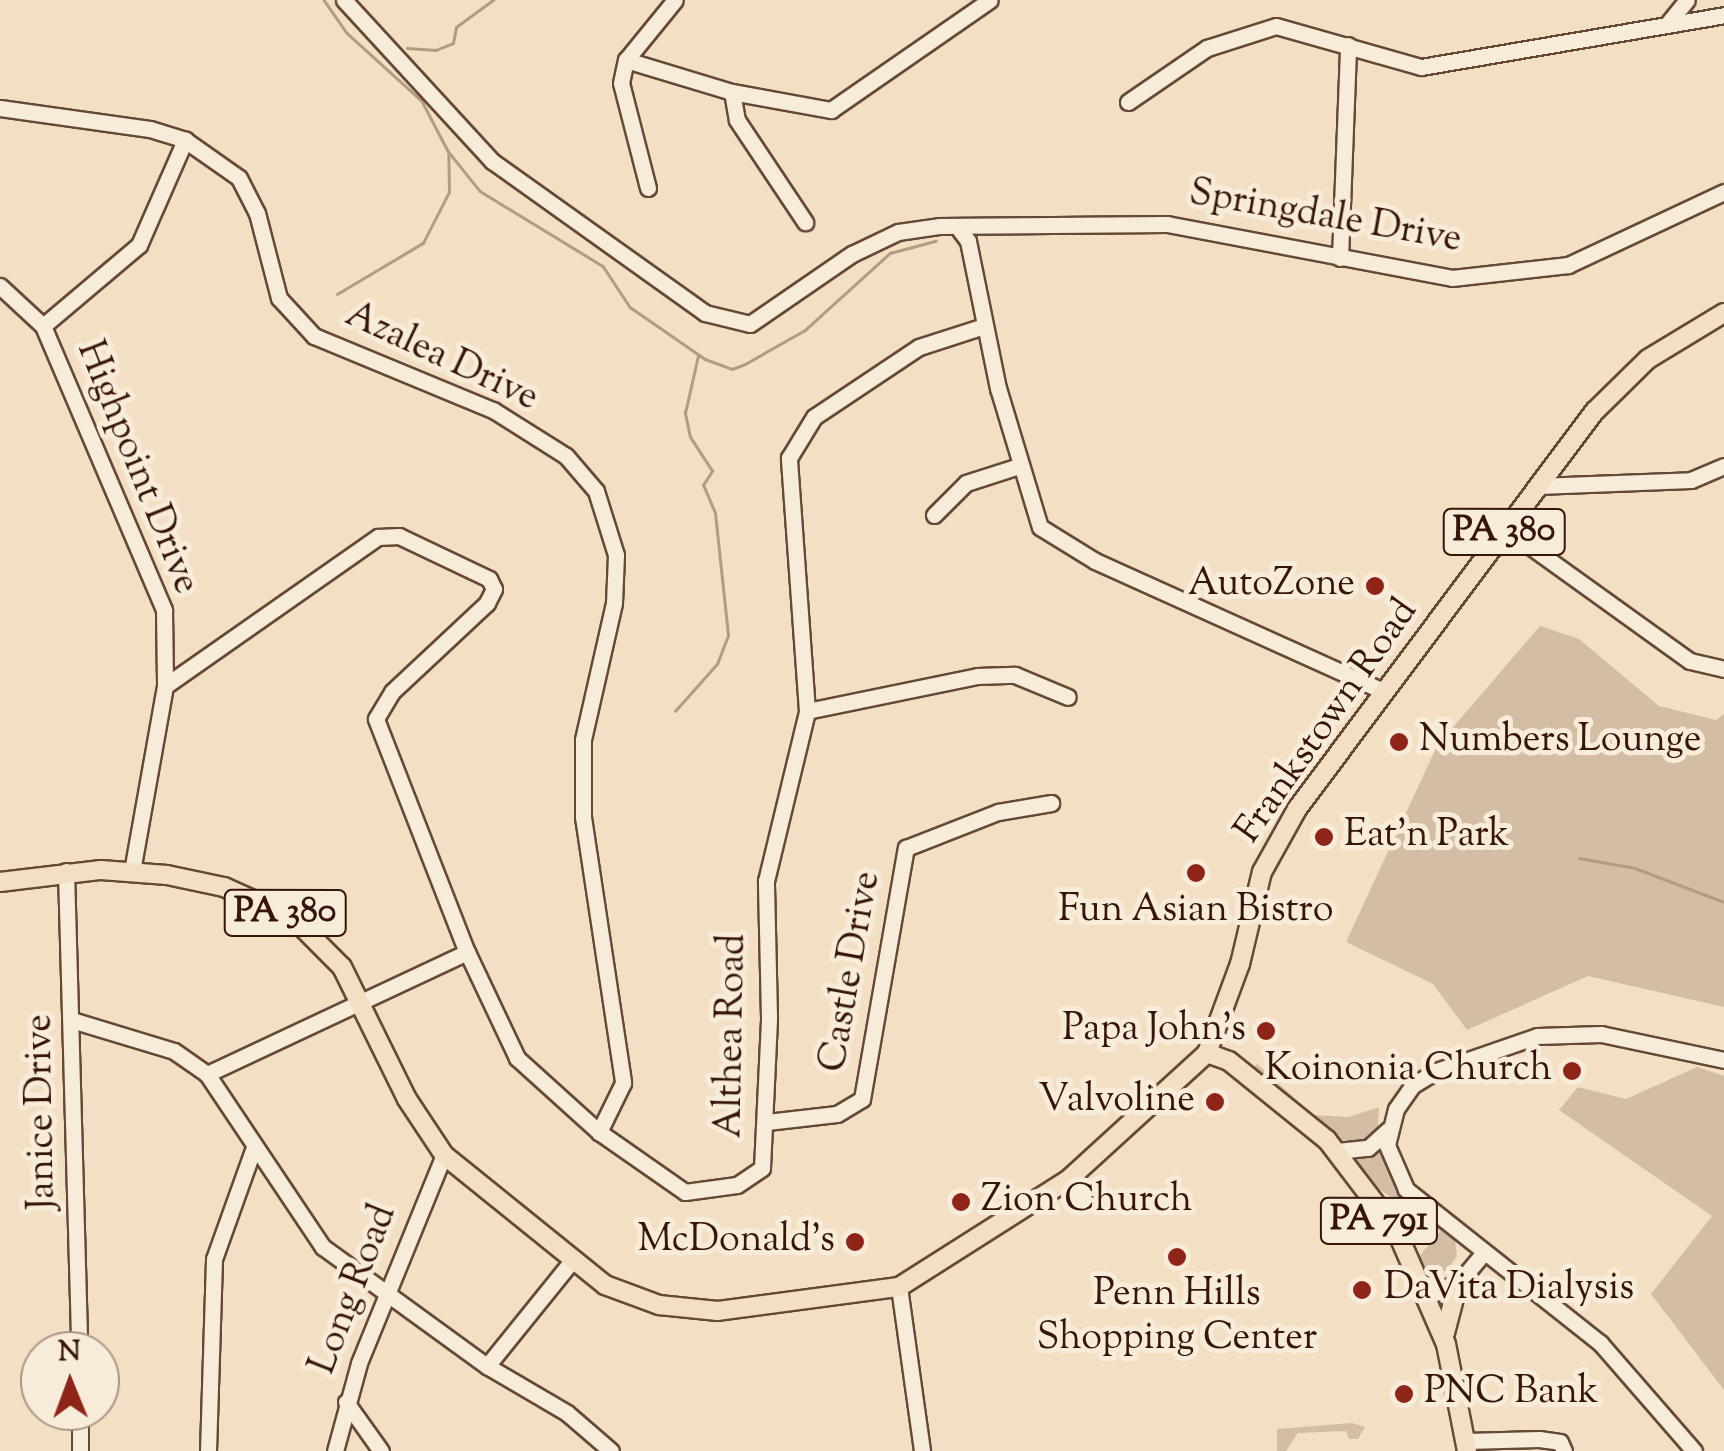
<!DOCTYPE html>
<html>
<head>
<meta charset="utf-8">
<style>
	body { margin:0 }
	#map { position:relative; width:1724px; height:1451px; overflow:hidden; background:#f3e0c4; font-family:"Sorts Mill Goudy",serif }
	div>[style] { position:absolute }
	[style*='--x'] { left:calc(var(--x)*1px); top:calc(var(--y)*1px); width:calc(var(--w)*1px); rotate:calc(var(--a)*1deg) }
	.green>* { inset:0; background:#d3bda4 }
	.stream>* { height:2.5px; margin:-1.25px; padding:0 1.25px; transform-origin:1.25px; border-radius:1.25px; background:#b39b84 }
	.roads { filter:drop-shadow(2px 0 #664837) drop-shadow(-2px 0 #664837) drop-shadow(0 2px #664837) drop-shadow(0 -2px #664837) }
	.minor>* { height:15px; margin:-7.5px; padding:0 7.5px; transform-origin:7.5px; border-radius:7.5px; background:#f7ebd9 }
	.major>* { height:18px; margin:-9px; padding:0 9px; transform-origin:9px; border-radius:9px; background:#f3e0c4 }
	.dots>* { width:28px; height:28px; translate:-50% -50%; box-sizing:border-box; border:5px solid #f7ebd9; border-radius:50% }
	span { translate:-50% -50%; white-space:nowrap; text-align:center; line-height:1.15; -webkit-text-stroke:10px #f7ebd9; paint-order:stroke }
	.shield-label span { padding:2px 8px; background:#f7ebd9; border:2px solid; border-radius:8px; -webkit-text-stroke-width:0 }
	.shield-label { font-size:35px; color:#371508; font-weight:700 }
	.street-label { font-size:38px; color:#371508 }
	.poi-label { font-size:38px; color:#371508 }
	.right { translate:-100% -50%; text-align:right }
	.left { translate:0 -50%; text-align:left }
	.north { position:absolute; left:20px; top:1331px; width:100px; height:100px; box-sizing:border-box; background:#f7ebd9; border:2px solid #aa9585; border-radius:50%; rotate:359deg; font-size:28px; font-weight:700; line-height:40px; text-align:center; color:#371508 }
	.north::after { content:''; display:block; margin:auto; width:35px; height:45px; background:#8f2418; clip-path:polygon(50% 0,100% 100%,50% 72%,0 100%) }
</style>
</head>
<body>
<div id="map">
	<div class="green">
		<i style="clip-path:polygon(1540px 626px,1579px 639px,1659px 706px,1716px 720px,1724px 714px,1724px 1007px,1588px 976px,1467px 1030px,1433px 984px,1346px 942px,1437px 746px)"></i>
		<i style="clip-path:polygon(1257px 1064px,1313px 1115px,1349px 1117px,1379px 1107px,1378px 1127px,1364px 1142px,1334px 1140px,1252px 1069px)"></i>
		<i style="clip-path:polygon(1697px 1067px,1724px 1076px,1724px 1390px,1651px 1294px,1712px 1216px,1559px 1110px,1578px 1087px,1626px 1099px)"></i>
		<i style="clip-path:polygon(1379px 1147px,1397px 1191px,1455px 1240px,1457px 1256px,1446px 1271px,1428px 1271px,1418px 1258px,1440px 1231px,1369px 1182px,1351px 1160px)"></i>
		<i style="clip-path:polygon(1352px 1423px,1365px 1427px,1358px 1439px,1349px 1439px,1346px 1431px,1298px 1433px,1286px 1451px,1277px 1451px,1277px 1429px)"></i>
	</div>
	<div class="stream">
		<i style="--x:324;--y:0;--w:40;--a:55.1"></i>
		<i style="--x:347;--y:33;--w:101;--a:42.2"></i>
		<i style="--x:422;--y:101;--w:56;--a:62.5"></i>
		<i style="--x:448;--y:151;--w:51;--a:51.3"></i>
		<i style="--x:480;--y:191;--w:144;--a:31.4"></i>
		<i style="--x:603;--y:266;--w:49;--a:56.6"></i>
		<i style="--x:630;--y:307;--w:91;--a:34.7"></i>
		<i style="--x:705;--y:359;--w:29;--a:20"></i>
		<i style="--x:732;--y:369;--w:14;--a:-21"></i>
		<i style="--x:745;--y:364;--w:69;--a:-29.5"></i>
		<i style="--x:805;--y:330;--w:115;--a:-42.2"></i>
		<i style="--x:890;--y:253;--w:47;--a:-14.9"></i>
		<i style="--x:407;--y:48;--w:29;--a:4"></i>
		<i style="--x:436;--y:50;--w:18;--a:-22"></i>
		<i style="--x:453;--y:43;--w:16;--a:-79"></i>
		<i style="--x:456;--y:27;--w:46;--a:-36.1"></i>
		<i style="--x:337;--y:294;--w:100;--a:-30.7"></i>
		<i style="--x:423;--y:243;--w:57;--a:-63"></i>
		<i style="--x:449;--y:192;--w:39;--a:-91"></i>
		<i style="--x:675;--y:711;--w:63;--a:-48.2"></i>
		<i style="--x:717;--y:664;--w:31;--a:-69"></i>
		<i style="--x:728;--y:635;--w:123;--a:-96.1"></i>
		<i style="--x:715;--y:513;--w:30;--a:-113"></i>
		<i style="--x:703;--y:485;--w:17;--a:-57"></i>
		<i style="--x:712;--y:471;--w:40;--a:-122.9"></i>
		<i style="--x:690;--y:437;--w:25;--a:-102"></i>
		<i style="--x:685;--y:413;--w:58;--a:-77.2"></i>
		<i style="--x:1579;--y:858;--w:57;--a:10.1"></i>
		<i style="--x:1635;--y:868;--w:95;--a:20.9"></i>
	</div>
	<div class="roads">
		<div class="minor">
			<i style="--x:344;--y:0;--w:219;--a:47.4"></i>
			<i style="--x:492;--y:161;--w:262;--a:35.5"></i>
			<i style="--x:705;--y:313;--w:46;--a:13.7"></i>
			<i style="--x:750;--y:324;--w:124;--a:-34.5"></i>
			<i style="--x:852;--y:254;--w:51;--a:-25.6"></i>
			<i style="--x:898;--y:232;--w:41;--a:-8.3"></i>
			<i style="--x:939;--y:226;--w:228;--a:-0.5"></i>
			<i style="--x:1167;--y:224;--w:290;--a:10.7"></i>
			<i style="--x:1452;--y:278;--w:117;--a:-6.4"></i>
			<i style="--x:1568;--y:265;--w:172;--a:-25.1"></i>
			<i style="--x:1669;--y:22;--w:28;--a:-51"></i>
			<i style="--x:626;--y:60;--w:111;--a:16.8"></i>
			<i style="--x:732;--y:92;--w:101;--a:10.3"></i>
			<i style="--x:831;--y:110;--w:193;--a:-34.7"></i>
			<i style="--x:732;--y:92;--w:28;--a:80"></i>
			<i style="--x:737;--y:120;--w:123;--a:56.3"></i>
			<i style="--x:1128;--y:102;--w:96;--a:-34.4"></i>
			<i style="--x:1207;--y:48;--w:72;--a:-17.7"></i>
			<i style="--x:1276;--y:26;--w:151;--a:15.8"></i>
			<i style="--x:1421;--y:67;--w:307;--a:-9.7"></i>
			<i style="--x:0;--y:108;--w:151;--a:8"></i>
			<i style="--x:150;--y:129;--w:37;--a:17"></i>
			<i style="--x:185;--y:140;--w:66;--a:35.1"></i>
			<i style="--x:239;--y:178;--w:39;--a:63"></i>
			<i style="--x:257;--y:213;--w:88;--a:75.5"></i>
			<i style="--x:279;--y:298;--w:52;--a:47.4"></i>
			<i style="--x:314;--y:336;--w:194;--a:22.5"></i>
			<i style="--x:493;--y:410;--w:86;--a:32.2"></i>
			<i style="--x:566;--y:456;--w:46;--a:49.4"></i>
			<i style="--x:596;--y:491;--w:67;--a:72.6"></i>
			<i style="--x:616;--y:555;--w:48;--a:92.4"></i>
			<i style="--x:614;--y:603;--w:140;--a:102.8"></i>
			<i style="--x:583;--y:740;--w:77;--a:90"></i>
			<i style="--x:583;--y:817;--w:269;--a:81.4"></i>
			<i style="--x:623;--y:1083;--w:55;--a:116.1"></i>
			<i style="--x:648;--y:188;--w:108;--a:-104.4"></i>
			<i style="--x:621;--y:83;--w:24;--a:-78"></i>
			<i style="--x:626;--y:60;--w:77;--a:-50.8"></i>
			<i style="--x:959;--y:229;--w:15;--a:53"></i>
			<i style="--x:968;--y:241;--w:150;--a:78.5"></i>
			<i style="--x:998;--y:388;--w:145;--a:73.2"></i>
			<i style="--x:1040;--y:527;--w:65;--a:31.7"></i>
			<i style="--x:1095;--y:561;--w:318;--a:24.3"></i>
			<i style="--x:1340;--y:258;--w:213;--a:-87.8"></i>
			<i style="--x:0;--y:286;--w:59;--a:42.9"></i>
			<i style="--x:43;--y:326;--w:309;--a:66.9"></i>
			<i style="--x:164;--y:610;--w:76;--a:89.2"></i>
			<i style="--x:165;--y:686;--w:188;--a:100.1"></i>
			<i style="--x:43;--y:326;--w:126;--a:-40.2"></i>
			<i style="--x:139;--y:245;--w:115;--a:-66.3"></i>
			<i style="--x:1538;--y:486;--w:153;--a:-2.2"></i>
			<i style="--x:1691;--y:480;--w:36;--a:-23"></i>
			<i style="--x:934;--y:515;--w:45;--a:-45"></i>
			<i style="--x:966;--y:483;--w:56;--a:-17.8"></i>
			<i style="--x:1506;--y:529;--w:226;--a:35.7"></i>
			<i style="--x:1690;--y:661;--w:35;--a:13"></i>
			<i style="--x:165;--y:686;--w:260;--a:-35"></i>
			<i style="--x:378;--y:537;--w:21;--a:-3"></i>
			<i style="--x:399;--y:536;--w:100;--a:25.5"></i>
			<i style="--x:489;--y:579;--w:11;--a:63"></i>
			<i style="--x:494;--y:589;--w:16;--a:117"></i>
			<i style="--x:487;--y:603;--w:130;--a:136.9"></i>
			<i style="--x:392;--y:692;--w:31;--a:121"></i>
			<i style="--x:376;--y:719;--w:250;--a:68.7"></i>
			<i style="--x:467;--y:952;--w:117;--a:64.7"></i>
			<i style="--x:517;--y:1058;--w:110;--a:42.1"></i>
			<i style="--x:599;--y:1132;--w:105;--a:34.9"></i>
			<i style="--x:685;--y:1192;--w:52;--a:-7.7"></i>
			<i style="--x:737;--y:1185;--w:30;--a:-34"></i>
			<i style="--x:762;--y:1168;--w:151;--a:-87.3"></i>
			<i style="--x:769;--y:1017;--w:136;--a:-91.3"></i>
			<i style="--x:766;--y:881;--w:175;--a:-76.4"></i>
			<i style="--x:807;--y:711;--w:254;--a:-94.1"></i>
			<i style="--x:789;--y:458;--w:48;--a:-58.6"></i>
			<i style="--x:814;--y:417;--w:126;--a:-33.7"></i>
			<i style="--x:919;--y:347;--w:68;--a:-17.9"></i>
			<i style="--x:807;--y:711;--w:174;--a:-11.6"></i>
			<i style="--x:977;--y:676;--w:38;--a:-2"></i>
			<i style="--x:1015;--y:675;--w:57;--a:22.5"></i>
			<i style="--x:66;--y:871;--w:480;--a:88.4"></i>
			<i style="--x:75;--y:1021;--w:103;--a:16.9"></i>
			<i style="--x:174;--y:1051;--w:40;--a:34.9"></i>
			<i style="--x:207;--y:1074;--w:208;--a:56.2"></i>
			<i style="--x:323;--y:1247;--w:203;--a:36"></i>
			<i style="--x:487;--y:1366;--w:93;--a:30.4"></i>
			<i style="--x:567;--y:1413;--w:58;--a:40.8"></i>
			<i style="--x:207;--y:1074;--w:287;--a:-25.1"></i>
			<i style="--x:767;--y:1122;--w:70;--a:-6.5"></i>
			<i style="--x:837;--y:1114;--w:29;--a:-31"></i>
			<i style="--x:862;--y:1099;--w:255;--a:-80.1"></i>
			<i style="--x:906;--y:848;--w:99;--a:-21.4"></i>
			<i style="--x:998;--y:812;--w:54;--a:-9.6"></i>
			<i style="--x:1337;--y:1151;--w:31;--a:-6"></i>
			<i style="--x:1368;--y:1148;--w:27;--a:-42"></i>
			<i style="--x:1069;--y:1179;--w:26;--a:54"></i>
			<i style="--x:899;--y:1287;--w:166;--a:82"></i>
			<i style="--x:1427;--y:1297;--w:37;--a:-26"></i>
			<i style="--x:1460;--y:1281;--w:38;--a:-50"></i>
			<i style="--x:487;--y:1366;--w:134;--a:-51.1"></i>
			<i style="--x:346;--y:1402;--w:60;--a:54.5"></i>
			<i style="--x:80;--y:1411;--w:40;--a:90"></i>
			<i style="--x:1466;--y:1441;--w:73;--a:-1.6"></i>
			<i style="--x:1539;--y:1439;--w:21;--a:8"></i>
			<i style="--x:1560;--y:1442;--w:10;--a:66"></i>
			<i style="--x:208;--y:1451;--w:192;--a:-88.2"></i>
			<i style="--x:214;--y:1259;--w:116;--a:-70.3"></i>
			<i style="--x:335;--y:1451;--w:91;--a:-74.7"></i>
			<i style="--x:359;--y:1363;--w:225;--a:-67.8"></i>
			<i style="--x:1694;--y:1451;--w:143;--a:-131"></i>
			<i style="--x:1600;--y:1343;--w:248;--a:-141.6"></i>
			<i style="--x:1406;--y:1189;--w:48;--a:-113.4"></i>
			<i style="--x:1387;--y:1145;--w:37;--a:-76"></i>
			<i style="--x:1396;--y:1109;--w:29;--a:-55"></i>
			<i style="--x:1413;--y:1085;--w:27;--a:-31"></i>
			<i style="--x:1436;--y:1071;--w:107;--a:-19.1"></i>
			<i style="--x:1537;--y:1036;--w:64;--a:-1.8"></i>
			<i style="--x:1601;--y:1034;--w:126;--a:11.9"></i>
		</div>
		<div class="major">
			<i style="--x:0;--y:882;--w:102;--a:-6.8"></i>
			<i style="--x:101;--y:870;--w:66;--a:4.3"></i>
			<i style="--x:167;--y:875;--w:58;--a:11.9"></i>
			<i style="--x:224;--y:887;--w:76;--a:24.2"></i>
			<i style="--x:293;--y:918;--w:69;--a:45"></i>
			<i style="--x:342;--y:967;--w:147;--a:63.8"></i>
			<i style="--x:407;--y:1099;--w:67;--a:56.5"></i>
			<i style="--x:444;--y:1155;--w:207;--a:38.9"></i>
			<i style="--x:605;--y:1285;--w:58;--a:20.3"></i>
			<i style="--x:659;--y:1305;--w:59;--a:5.8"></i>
			<i style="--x:718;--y:1311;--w:183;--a:-7.6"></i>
			<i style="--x:899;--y:1287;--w:201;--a:-32.4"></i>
			<i style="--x:1069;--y:1179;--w:187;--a:-42.4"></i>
			<i style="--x:1207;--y:1053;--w:95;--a:-69.7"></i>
			<i style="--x:1240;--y:964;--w:95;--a:-76.6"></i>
			<i style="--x:1262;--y:872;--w:72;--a:-60.9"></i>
			<i style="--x:1297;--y:809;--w:497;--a:-53.2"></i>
			<i style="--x:1595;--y:411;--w:74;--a:-44.5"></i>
			<i style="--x:1648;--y:359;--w:89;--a:-31.2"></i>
			<i style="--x:1207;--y:1053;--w:23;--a:20"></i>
			<i style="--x:1229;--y:1061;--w:126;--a:38.9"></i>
			<i style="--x:1327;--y:1140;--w:116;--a:52.7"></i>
			<i style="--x:1397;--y:1232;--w:122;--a:66.4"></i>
			<i style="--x:1446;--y:1344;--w:109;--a:78.9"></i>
			<i style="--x:1445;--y:1333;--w:52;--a:-75.4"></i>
		</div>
	</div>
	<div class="dots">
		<i style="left:1375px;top:586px;background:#8f2418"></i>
		<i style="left:1399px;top:742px;background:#8f2418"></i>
		<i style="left:1324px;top:837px;background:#8f2418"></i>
		<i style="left:1196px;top:873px;background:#8f2418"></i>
		<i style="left:1266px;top:1031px;background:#8f2418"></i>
		<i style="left:1572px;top:1071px;background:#8f2418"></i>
		<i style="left:1215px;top:1102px;background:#8f2418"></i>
		<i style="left:961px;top:1202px;background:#8f2418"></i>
		<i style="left:855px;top:1242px;background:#8f2418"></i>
		<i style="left:1177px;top:1257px;background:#8f2418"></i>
		<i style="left:1362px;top:1290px;background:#8f2418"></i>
		<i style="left:1404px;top:1394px;background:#8f2418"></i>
	</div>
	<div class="shield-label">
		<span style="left:1504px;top:532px">PA 380</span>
		<span style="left:285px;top:913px">PA 380</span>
		<span style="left:1379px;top:1221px">PA 791</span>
	</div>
	<div class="street-label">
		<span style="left:1325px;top:218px;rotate:10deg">Springdale Drive</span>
		<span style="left:441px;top:358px;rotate:25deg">Azalea Drive</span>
		<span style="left:136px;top:468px;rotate:68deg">Highpoint Drive</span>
		<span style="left:1328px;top:722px;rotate:-55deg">Frankstown Road</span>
		<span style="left:852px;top:972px;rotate:-80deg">Castle Drive</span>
		<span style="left:733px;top:1036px;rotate:-89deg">Althea Road</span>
		<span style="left:43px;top:1112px;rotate:-91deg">Janice Drive</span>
		<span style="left:355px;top:1290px;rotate:-69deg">Long Road</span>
	</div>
	<div class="poi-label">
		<span class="right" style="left:1355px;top:586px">AutoZone</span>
		<span class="left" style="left:1419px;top:742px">Numbers Lounge</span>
		<span class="left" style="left:1344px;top:837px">Eat'n Park</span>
		<span style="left:1196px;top:912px">Fun Asian Bistro</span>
		<span class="right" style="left:1246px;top:1031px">Papa John's</span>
		<span class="right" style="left:1552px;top:1071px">Koinonia Church</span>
		<span class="right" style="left:1195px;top:1102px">Valvoline</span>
		<span class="left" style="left:981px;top:1202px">Zion Church</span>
		<span class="right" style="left:835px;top:1242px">McDonald's</span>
		<span class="left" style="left:1384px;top:1290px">DaVita Dialysis</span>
		<span style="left:1177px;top:1318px">Penn Hills<br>Shopping Center</span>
		<span class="left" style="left:1424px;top:1394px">PNC Bank</span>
	</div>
	<div class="north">N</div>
</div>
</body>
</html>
